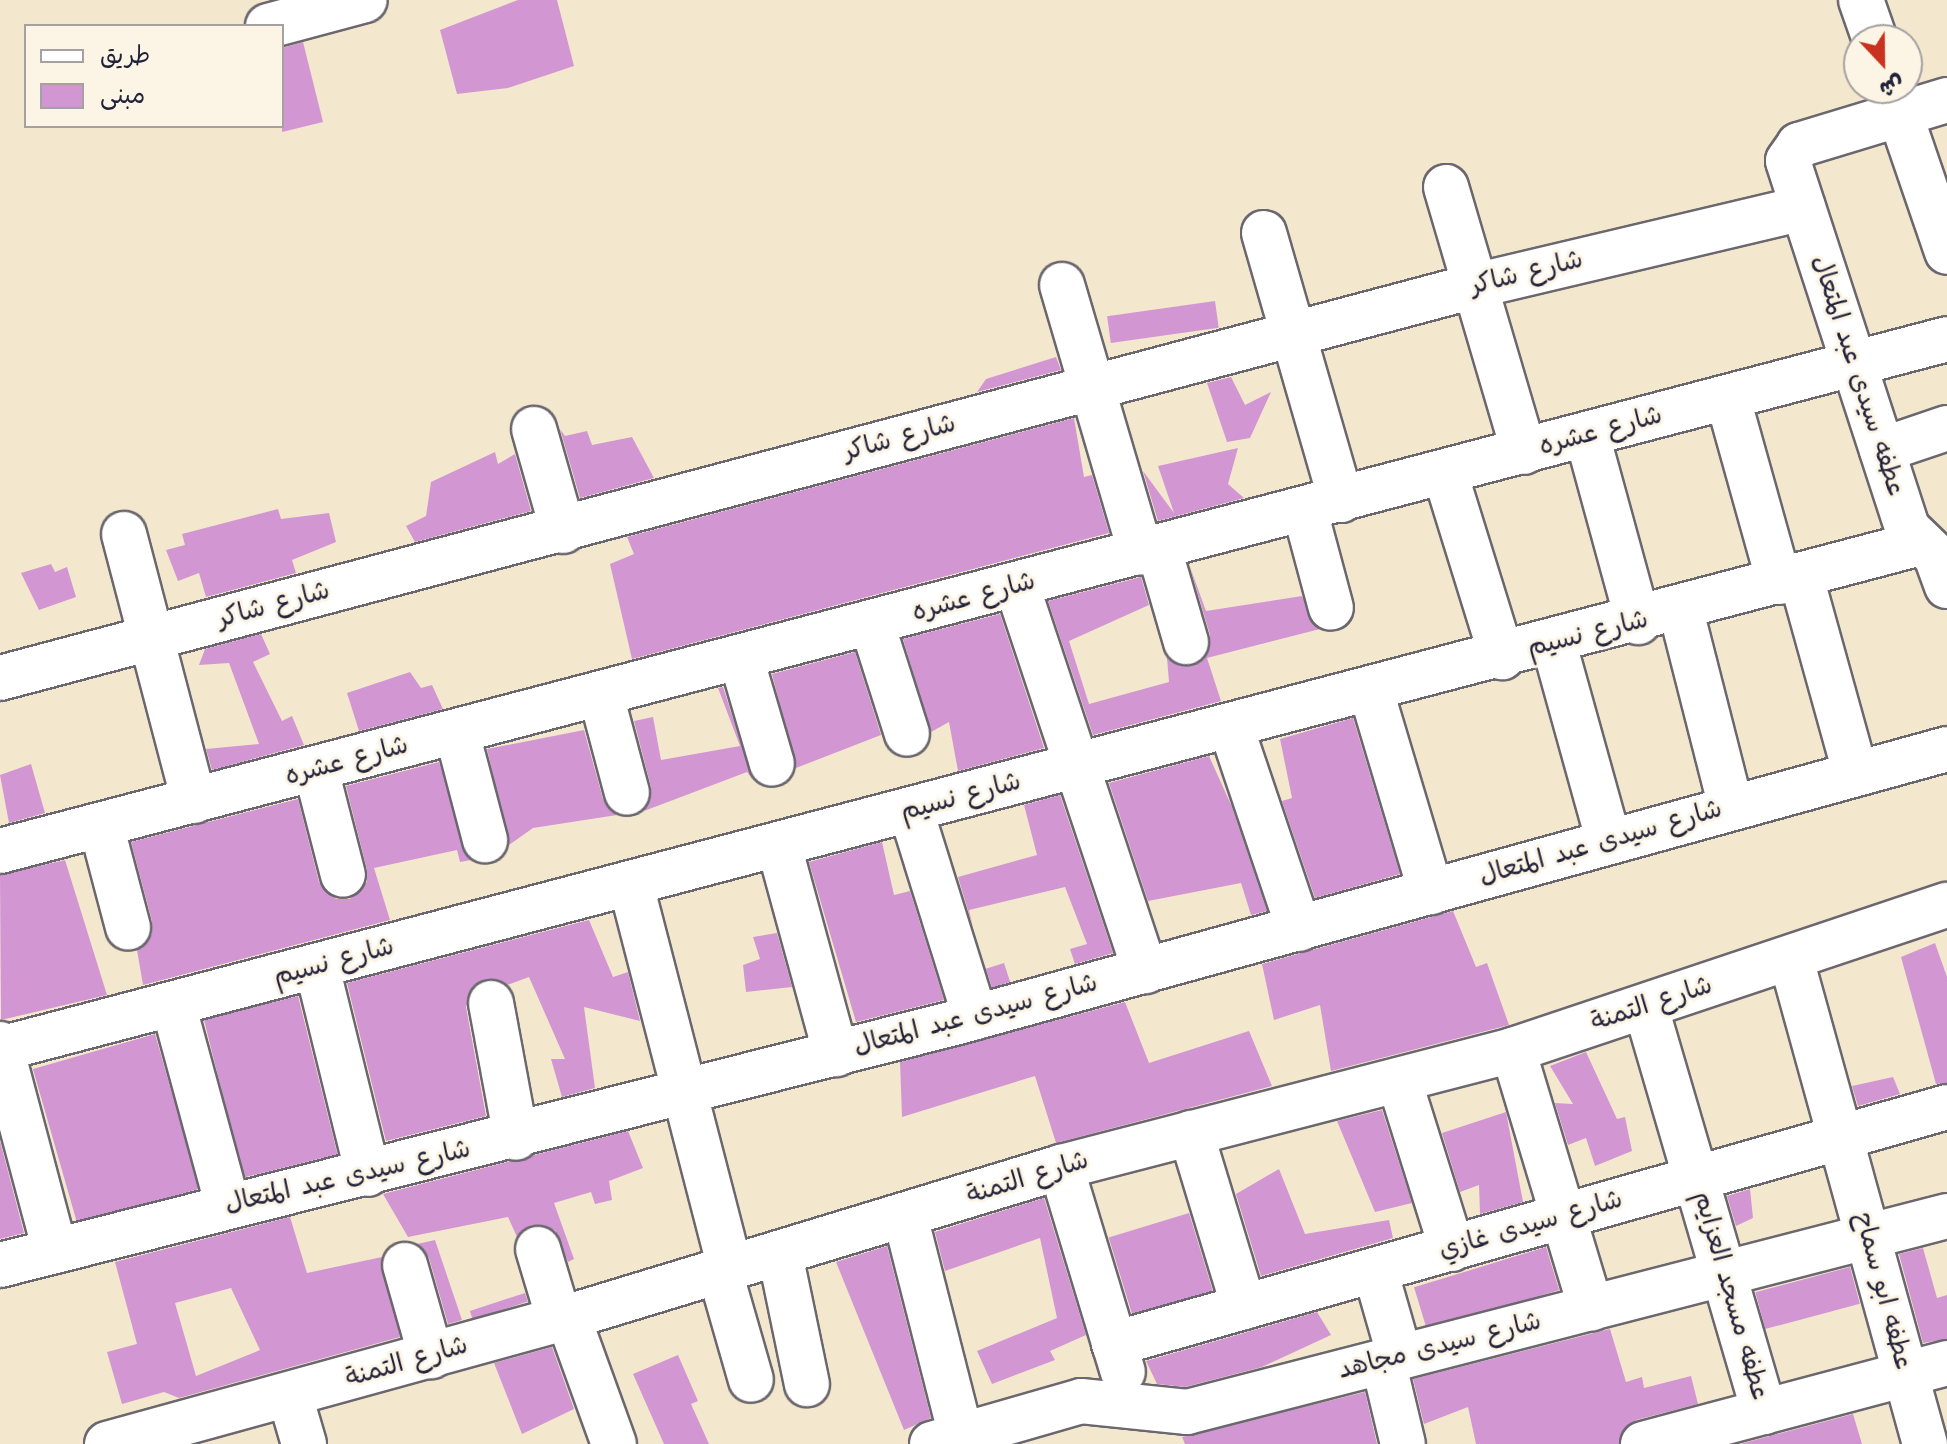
<!DOCTYPE html>
<html>
<head>
<meta charset="utf-8">
<style>
	body { margin:0 }
	#map { position:relative; width:1947px; height:1444px; overflow:hidden; background:#f3e8ce; font-family:Kalam,"Playpen Sans Arabic",sans-serif }
	div>[style] { position:absolute }
	[style*='--x'] { left:calc(var(--x)*1px); top:calc(var(--y)*1px); width:calc(var(--w)*1px); rotate:calc(var(--a)*1deg) }
	.building>* { inset:0; background:#d297d3; transform-origin:0 0 }
	.roads { filter:drop-shadow(2px 0 #6b676e) drop-shadow(-2px 0 #6b676e) drop-shadow(0 2px #6b676e) drop-shadow(0 -2px #6b676e) }
	.minor>* { height:44px; margin:-22px; padding:0 22px; transform-origin:22px; border-radius:22px; background:#fff }
	span { translate:-50% -50%; white-space:nowrap; text-align:center; line-height:1.15; -webkit-text-stroke:6px #fcf5e5; paint-order:stroke }
	.street-label { font-size:26px; color:#22223b }
	.legend { position:absolute; left:24px; top:24px; width:260px; height:104px; box-sizing:border-box; background:#fcf5e5; border:2px solid #a5a1a1; margin:0; padding:10px 14px; list-style:none; font-size:24px; color:#22223b }
	.legend li { display:flex; align-items:center; gap:16px; height:40px }
	.legend b { width:40px; border:2px solid #a5a1a1 }
	.north { position:absolute; left:1843px; top:24px; width:80px; height:80px; box-sizing:border-box; background:#fcf5e5; border:2px solid #a5a1a1; border-radius:50%; rotate:158deg; font-size:22px; font-weight:700; line-height:32px; text-align:center; color:#22223b }
	.north::after { content:''; display:block; margin:auto; width:28px; height:36px; background:#c8321e; clip-path:polygon(50% 0,100% 100%,50% 72%,0 100%) }
</style>
</head>
<body>
<div id="map">
	<div class="building">
		<i style="clip-path:polygon(518px 0,557px 0,574px 66px,508px 88px,457px 94px,440px 30px)"></i>
		<i style="clip-path:polygon(303px 42px,323px 122px,282px 132px,282px 48px)"></i>
		<i style="left:1215px;top:301px;width:27px;height:109px;rotate:82deg"></i>
		<i style="clip-path:polygon(1056px 357px,1061px 370px,977px 392px,986px 379px)"></i>
		<i style="clip-path:polygon(1231px 377px,1245px 405px,1271px 392px,1250px 438px,1227px 442px,1207px 383px)"></i>
		<i style="clip-path:polygon(1074px 418px,1084px 477px,1092px 475px,1109px 533px,632px 659px,610px 564px,634px 554px,627px 537px)"></i>
		<i style="clip-path:polygon(560px 429px,565px 436px,587px 431px,592px 445px,632px 437px,654px 478px,580px 498px)"></i>
		<i style="clip-path:polygon(1238px 448px,1228px 484px,1244px 498px,1158px 521px,1143px 471px,1174px 513px,1158px 466px)"></i>
		<i style="clip-path:polygon(495px 452px,498px 464px,515px 454px,531px 511px,415px 542px,406px 526px,426px 516px,431px 482px)"></i>
		<i style="clip-path:polygon(278px 509px,281px 519px,329px 513px,336px 542px,292px 560px,296px 573px,206px 597px,199px 573px,178px 581px,166px 550px,185px 545px,182px 534px)"></i>
		<i style="clip-path:polygon(51px 564px,55px 572px,67px 567px,76px 597px,39px 610px,21px 573px)"></i>
		<i style="clip-path:polygon(1189px 564px,1206px 611px,1302px 596px,1320px 629px,1207px 658px,1221px 701px,1093px 735px,1048px 601px,1141px 577px,1149px 605px,1069px 641px,1089px 704px,1169px 682px,1167px 658px,1181px 666px,1204px 659px,1210px 635px)"></i>
		<i style="clip-path:polygon(1000px 614px,1044px 748px,958px 771px,949px 722px,931px 732px,903px 639px)"></i>
		<i style="clip-path:polygon(261px 634px,270px 654px,253px 662px,282px 721px,292px 716px,304px 745px,212px 770px,206px 749px,259px 744px,229px 663px,199px 665px,205px 649px)"></i>
		<i style="clip-path:polygon(855px 652px,881px 735px,796px 768px,772px 674px)"></i>
		<i style="clip-path:polygon(410px 672px,421px 688px,432px 685px,443px 709px,359px 731px,347px 693px)"></i>
		<i style="clip-path:polygon(723px 687px,753px 780px,747px 772px,644px 811px,651px 787px,634px 721px,653px 717px,661px 760px,740px 746px,718px 688px)"></i>
		<i style="clip-path:polygon(1353px 718px,1400px 874px,1315px 898px,1282px 801px,1292px 798px,1280px 739px)"></i>
		<i style="clip-path:polygon(584px 730px,603px 799px,617px 815px,533px 828px,509px 845px,487px 749px)"></i>
		<i style="clip-path:polygon(1209px 756px,1232px 807px,1267px 911px,1251px 915px,1241px 883px,1148px 901px,1109px 783px)"></i>
		<i style="clip-path:polygon(439px 762px,471px 860px,460px 862px,457px 850px,374px 868px,390px 920px,143px 985px,137px 950px,152px 934px,152px 921px,131px 842px,298px 799px,319px 882px,336px 899px,350px 899px,367px 882px,367px 870px,346px 786px)"></i>
		<i style="clip-path:polygon(31px 764px,45px 813px,9px 823px,0 775px)"></i>
		<i style="clip-path:polygon(1060px 795px,1113px 953px,1075px 964px,1070px 949px,1087px 944px,1065px 887px,969px 910px,973px 927px,958px 877px,1037px 855px,1024px 805px)"></i>
		<i style="clip-path:polygon(882px 842px,894px 895px,910px 891px,944px 1000px,856px 1022px,809px 862px)"></i>
		<i style="clip-path:polygon(65px 860px,107px 995px,1px 1020px,0 875px)"></i>
		<i style="clip-path:polygon(1453px 911px,1476px 967px,1487px 963px,1509px 1025px,1331px 1071px,1320px 1005px,1274px 1020px,1262px 964px)"></i>
		<i style="clip-path:polygon(589px 920px,613px 977px,628px 972px,640px 1021px,584px 1007px,595px 1088px,562px 1097px,551px 1059px,565px 1059px,529px 977px,507px 985px,486px 979px,474px 985px,466px 1007px,486px 1116px,386px 1141px,347px 983px)"></i>
		<i style="clip-path:polygon(777px 933px,792px 987px,746px 992px,743px 965px,760px 959px,753px 937px)"></i>
		<i style="clip-path:polygon(1935px 943px,1947px 977px,1947px 1083px,1936px 1084px,1901px 957px)"></i>
		<i style="left:1004px;top:963px;width:20px;height:19px;rotate:72deg"></i>
		<i style="left:298px;top:996px;width:163px;height:97px;rotate:76deg"></i>
		<i style="clip-path:polygon(1125px 1002px,1149px 1063px,1249px 1031px,1272px 1086px,1056px 1143px,1035px 1076px,902px 1117px,900px 1062px)"></i>
		<i style="left:155px;top:1034px;width:161px;height:127px;rotate:74deg"></i>
		<i style="clip-path:polygon(1586px 1052px,1617px 1119px,1625px 1117px,1632px 1151px,1595px 1166px,1586px 1138px,1568px 1145px,1555px 1103px,1573px 1104px,1550px 1066px)"></i>
		<i style="clip-path:polygon(1893px 1077px,1900px 1094px,1858px 1106px,1852px 1086px)"></i>
		<i style="clip-path:polygon(1382px 1110px,1412px 1203px,1375px 1212px,1337px 1121px)"></i>
		<i style="clip-path:polygon(1506px 1112px,1523px 1202px,1480px 1214px,1479px 1185px,1460px 1192px,1442px 1133px)"></i>
		<i style="clip-path:polygon(628px 1131px,643px 1168px,609px 1181px,612px 1200px,595px 1204px,591px 1192px,554px 1203px,574px 1259px,568px 1262px,555px 1230px,532px 1225px,517px 1237px,508px 1217px,408px 1237px,383px 1194px)"></i>
		<i style="clip-path:polygon(0 1141px,24px 1233px,0 1239px)"></i>
		<i style="clip-path:polygon(1279px 1169px,1305px 1234px,1389px 1220px,1393px 1238px,1261px 1276px,1236px 1194px)"></i>
		<i style="clip-path:polygon(1750px 1189px,1753px 1218px,1736px 1226px,1727px 1196px)"></i>
		<i style="clip-path:polygon(1044px 1198px,1086px 1335px,1050px 1351px,1055px 1360px,992px 1384px,977px 1351px,1057px 1318px,1040px 1238px,945px 1271px,935px 1232px)"></i>
		<i style="left:1189px;top:1213px;width:81px;height:84px;rotate:73deg"></i>
		<i style="clip-path:polygon(evenodd,290px 1217px,307px 1273px,382px 1257px,400px 1337px,179px 1398px,164px 1392px,122px 1404px,107px 1352px,137px 1344px,115px 1262px,290px 1217px,231px 1288px,260px 1350px,196px 1376px,175px 1303px,231px 1288px)"></i>
		<i style="clip-path:polygon(435px 1240px,462px 1320px,448px 1324px,429px 1258px,417px 1244px)"></i>
		<i style="clip-path:polygon(887px 1246px,931px 1418px,904px 1430px,836px 1262px)"></i>
		<i style="left:1546px;top:1247px;width:45px;height:138px;rotate:73deg"></i>
		<i style="clip-path:polygon(1923px 1248px,1937px 1298px,1947px 1295px,1947px 1339px,1923px 1343px,1899px 1254px)"></i>
		<i style="left:1850px;top:1267px;width:38px;height:98px;rotate:75deg"></i>
		<i style="left:525px;top:1293px;width:9px;height:58px;rotate:72deg"></i>
		<i style="clip-path:polygon(1317px 1312px,1331px 1335px,1262px 1367px,1185px 1387px,1157px 1384px,1146px 1361px)"></i>
		<i style="clip-path:polygon(1610px 1329px,1626px 1382px,1642px 1377px,1644px 1388px,1691px 1376px,1698px 1404px,1636px 1420px,1619px 1444px,1476px 1444px,1468px 1407px,1424px 1424px,1413px 1379px)"></i>
		<i style="clip-path:polygon(552px 1347px,574px 1409px,522px 1434px,494px 1363px)"></i>
		<i style="clip-path:polygon(678px 1355px,698px 1401px,691px 1404px,709px 1444px,664px 1444px,633px 1374px)"></i>
		<i style="clip-path:polygon(1365px 1392px,1377px 1444px,1185px 1444px,1182px 1437px)"></i>
		<i style="clip-path:polygon(1853px 1414px,1862px 1444px,1740px 1444px,1770px 1436px)"></i>
	</div>
	<div class="roads">
		<div class="minor">
			<i style="--x:1861;--y:0;--w:42;--a:70.7"></i>
			<i style="--x:268;--y:26;--w:100;--a:-15"></i>
			<i style="--x:1891;--y:88;--w:173;--a:71.1"></i>
			<i style="--x:1947;--y:100;--w:155;--a:163.1"></i>
			<i style="--x:1799;--y:145;--w:19;--a:125"></i>
			<i style="--x:1788;--y:161;--w:386;--a:72"></i>
			<i style="--x:1907;--y:528;--w:40;--a:44"></i>
			<i style="--x:1936;--y:556;--w:32;--a:70"></i>
			<i style="--x:1446;--y:187;--w:276;--a:73.6"></i>
			<i style="--x:1264;--y:233;--w:278;--a:73.9"></i>
			<i style="--x:1062;--y:285;--w:279;--a:73.6"></i>
			<i style="--x:1728;--y:399;--w:190;--a:74.4"></i>
			<i style="--x:534;--y:429;--w:106;--a:74.1"></i>
			<i style="--x:1587;--y:435;--w:194;--a:74.7"></i>
			<i style="--x:1882;--y:450;--w:69;--a:-18.7"></i>
			<i style="--x:1445;--y:473;--w:193;--a:72.8"></i>
			<i style="--x:1305;--y:511;--w:100;--a:75"></i>
			<i style="--x:124;--y:534;--w:276;--a:75.3"></i>
			<i style="--x:1159;--y:549;--w:97;--a:73.8"></i>
			<i style="--x:1801;--y:577;--w:202;--a:74.5"></i>
			<i style="--x:1017;--y:586;--w:406;--a:71.6"></i>
			<i style="--x:1681;--y:611;--w:202;--a:75.7"></i>
			<i style="--x:872;--y:624;--w:115;--a:72.3"></i>
			<i style="--x:1554;--y:644;--w:205;--a:74.5"></i>
			<i style="--x:741;--y:658;--w:110;--a:73.7"></i>
			<i style="--x:0;--y:678;--w:1525;--a:-14.89"></i>
			<i style="--x:1474;--y:286;--w:338;--a:-13.3"></i>
			<i style="--x:1371;--y:691;--w:210;--a:73.4"></i>
			<i style="--x:601;--y:695;--w:101;--a:75.1"></i>
			<i style="--x:1231;--y:727;--w:213;--a:71.4"></i>
			<i style="--x:457;--y:733;--w:111;--a:75.3"></i>
			<i style="--x:316;--y:770;--w:108;--a:75.6"></i>
			<i style="--x:911;--y:811;--w:216;--a:72.7"></i>
			<i style="--x:101;--y:825;--w:106;--a:75.2"></i>
			<i style="--x:779;--y:846;--w:216;--a:74.7"></i>
			<i style="--x:0;--y:851;--w:2013;--a:-14.73"></i>
			<i style="--x:631;--y:885;--w:397;--a:75.5"></i>
			<i style="--x:1791;--y:959;--w:503;--a:74.56"></i>
			<i style="--x:317;--y:967;--w:213;--a:76.2"></i>
			<i style="--x:491;--y:1003;--w:137;--a:79.5"></i>
			<i style="--x:173;--y:1004;--w:209;--a:74.8"></i>
			<i style="--x:1646;--y:1008;--w:421;--a:73.7"></i>
			<i style="--x:0;--y:1044;--w:214;--a:75.1"></i>
			<i style="--x:0;--y:1049;--w:1986;--a:-14.76"></i>
			<i style="--x:1513;--y:1050;--w:270;--a:73.2"></i>
			<i style="--x:1399;--y:1080;--w:177;--a:72.6"></i>
			<i style="--x:1191;--y:1133;--w:182;--a:73.1"></i>
			<i style="--x:1061;--y:1167;--w:214;--a:73.2"></i>
			<i style="--x:905;--y:1216;--w:227;--a:75.7"></i>
			<i style="--x:538;--y:1249;--w:73;--a:73.3"></i>
			<i style="--x:780;--y:1254;--w:133;--a:78.3"></i>
			<i style="--x:0;--y:1265;--w:988;--a:-14.23"></i>
			<i style="--x:958;--y:1022;--w:1026;--a:-15.43"></i>
			<i style="--x:405;--y:1265;--w:95;--a:74.1"></i>
			<i style="--x:1375;--y:1270;--w:91;--a:74"></i>
			<i style="--x:720;--y:1272;--w:112;--a:74"></i>
			<i style="--x:568;--y:1317;--w:135;--a:70.1"></i>
			<i style="--x:1114;--y:1344;--w:866;--a:-15.88"></i>
			<i style="--x:1383;--y:1361;--w:85;--a:76.5"></i>
			<i style="--x:290;--y:1396;--w:50;--a:73.7"></i>
			<i style="--x:107;--y:1444;--w:478;--a:-15.4"></i>
			<i style="--x:568;--y:1317;--w:515;--a:-16.92"></i>
			<i style="--x:1061;--y:1167;--w:467;--a:-14.5"></i>
			<i style="--x:1513;--y:1050;--w:458;--a:-18.5"></i>
			<i style="--x:932;--y:1444;--w:155;--a:-16.1"></i>
			<i style="--x:1081;--y:1401;--w:107;--a:5.9"></i>
			<i style="--x:1187;--y:1412;--w:785;--a:-14.46"></i>
			<i style="--x:1643;--y:1444;--w:315;--a:-14.9"></i>
		</div>
	</div>
	<div class="street-label">
		<span style="left:1527px;top:274px;rotate:-14deg">شارع شاكر</span>
		<span style="left:1857px;top:376px;rotate:72deg">عطفه سيدى عبد المتعال</span>
		<span style="left:1601px;top:432px;rotate:-15deg">شارع عشره</span>
		<span style="left:900px;top:439px;rotate:-15deg">شارع شاكر</span>
		<span style="left:974px;top:598px;rotate:-15deg">شارع عشره</span>
		<span style="left:274px;top:606px;rotate:-15deg">شارع شاكر</span>
		<span style="left:1588px;top:635px;rotate:-14deg">شارع نسيم</span>
		<span style="left:347px;top:762px;rotate:-15deg">شارع عشره</span>
		<span style="left:961px;top:798px;rotate:-15deg">شارع نسيم</span>
		<span style="left:1601px;top:844px;rotate:-16deg">شارع سيدى عبد المتعال</span>
		<span style="left:334px;top:963px;rotate:-15deg">شارع نسيم</span>
		<span style="left:1652px;top:1005px;rotate:-18deg">شارع التمنة</span>
		<span style="left:976px;top:1016px;rotate:-15deg">شارع سيدى عبد المتعال</span>
		<span style="left:348px;top:1178px;rotate:-13deg">شارع سيدى عبد المتعال</span>
		<span style="left:1028px;top:1179px;rotate:-17deg">شارع التمنة</span>
		<span style="left:1531px;top:1226px;rotate:-16deg">شارع سيدى غازي</span>
		<span style="left:1882px;top:1291px;rotate:75deg">عطفه ابو سماح</span>
		<span style="left:1730px;top:1296px;rotate:74deg">عطفه مسجد العزايم</span>
		<span style="left:1440px;top:1347px;rotate:-14deg">شارع سيدى مجاهد</span>
		<span style="left:407px;top:1363px;rotate:-16deg">شارع التمنة</span>
	</div>
	<ul class="legend">
	<li><b style="height:10px;background:#fff"></b>طريق</li>
	<li><b style="height:22px;background:#d297d3"></b>مبنى</li>
	</ul>
	<div class="north">ش</div>
</div>
</body>
</html>
